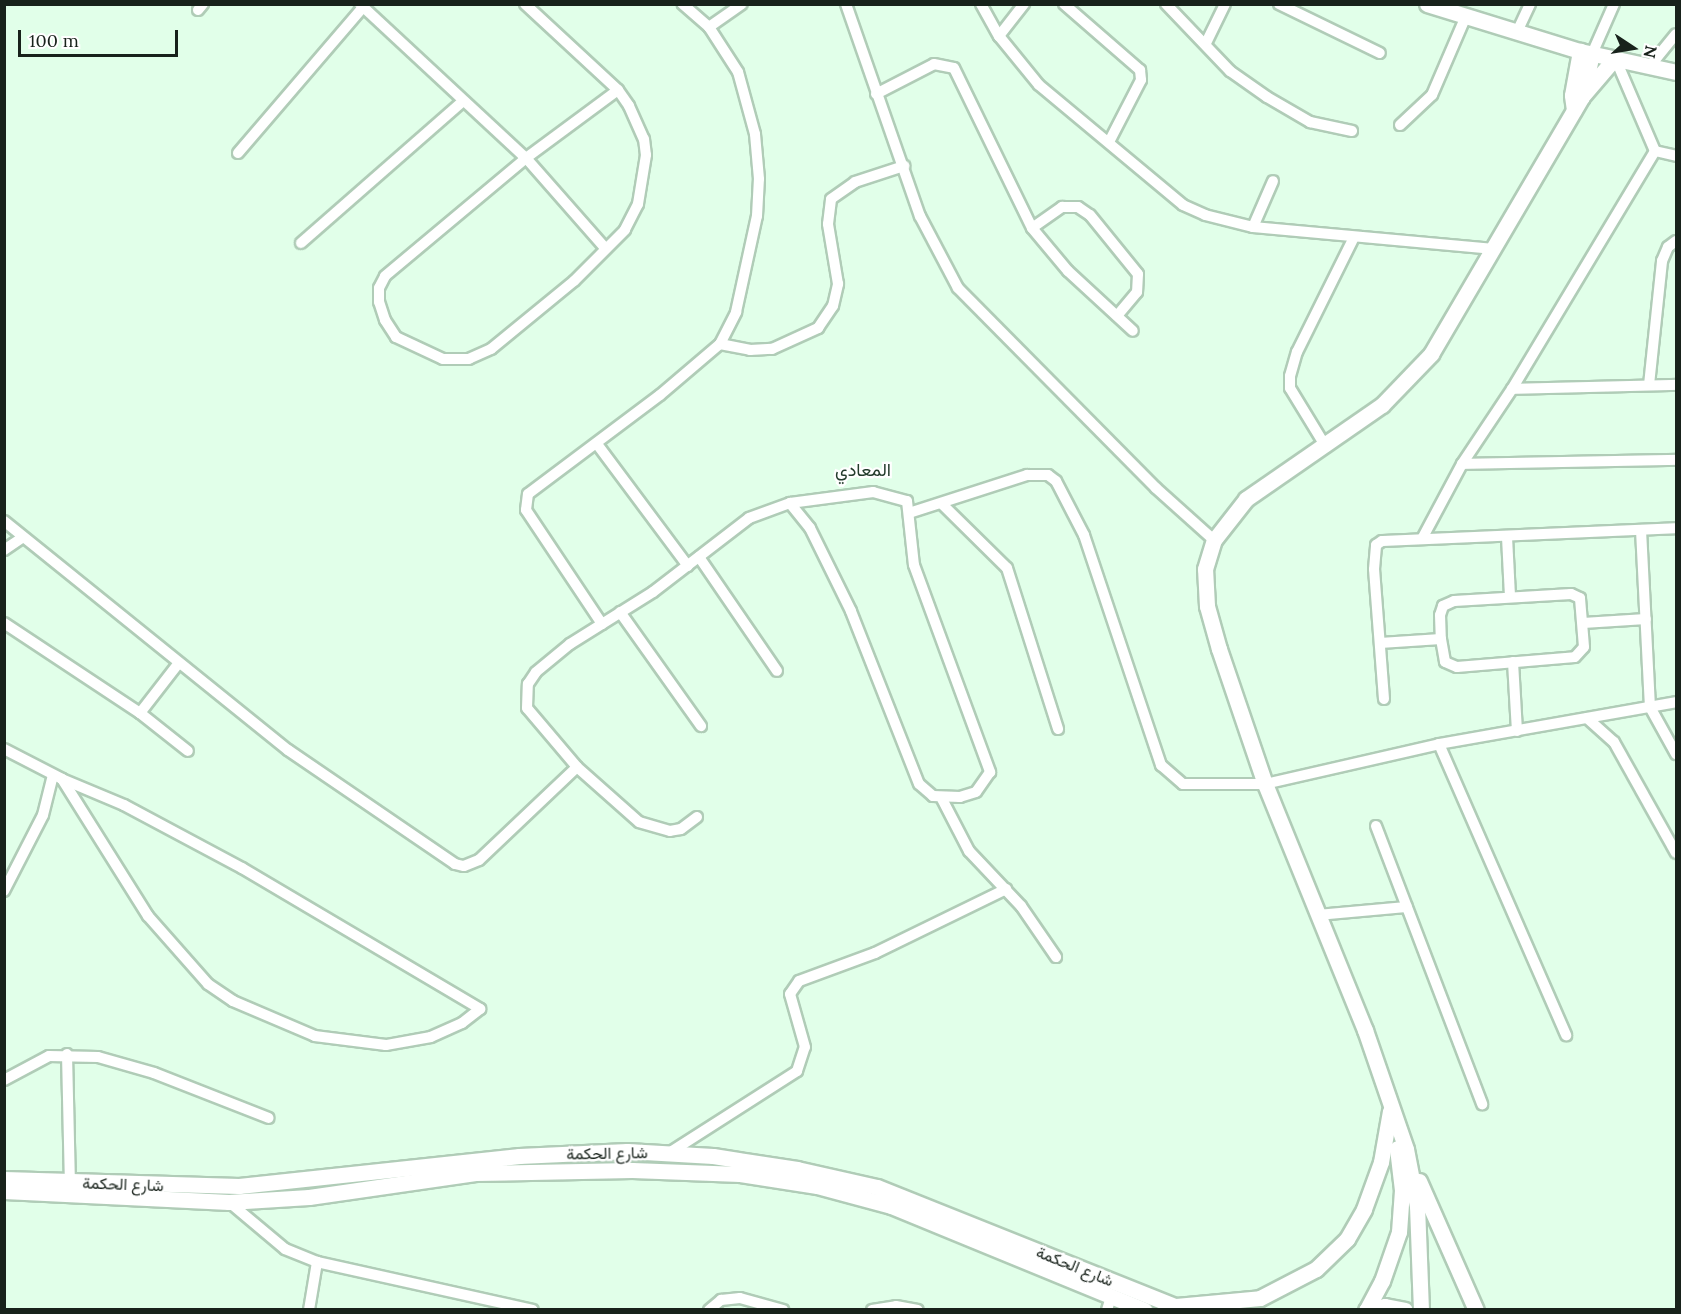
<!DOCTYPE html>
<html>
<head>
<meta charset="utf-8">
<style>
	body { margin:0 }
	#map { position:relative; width:1681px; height:1314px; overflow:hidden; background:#e1ffe9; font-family:Lora,Vazirmatn,serif }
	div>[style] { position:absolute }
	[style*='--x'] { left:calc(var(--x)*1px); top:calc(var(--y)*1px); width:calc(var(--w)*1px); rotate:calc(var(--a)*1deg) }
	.roads { filter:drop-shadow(2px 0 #b0ccb7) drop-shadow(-2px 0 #b0ccb7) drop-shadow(0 2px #b0ccb7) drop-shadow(0 -2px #b0ccb7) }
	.street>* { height:10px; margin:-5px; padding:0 5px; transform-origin:5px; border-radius:5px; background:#fff }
	.secondary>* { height:15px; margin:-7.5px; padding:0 7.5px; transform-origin:7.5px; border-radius:7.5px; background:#fff }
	span { translate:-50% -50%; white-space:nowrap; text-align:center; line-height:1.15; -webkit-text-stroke:4.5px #fff; paint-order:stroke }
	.street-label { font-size:16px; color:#18221b }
	.neighbourhood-label { font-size:18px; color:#253d2d }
	.frame { position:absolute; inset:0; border:6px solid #18221b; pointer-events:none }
	.north { position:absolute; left:1603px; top:18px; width:60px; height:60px; -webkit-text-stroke:4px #fff; paint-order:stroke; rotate:102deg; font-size:16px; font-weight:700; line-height:24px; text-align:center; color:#18221b }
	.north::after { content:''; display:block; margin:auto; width:21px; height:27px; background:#18221b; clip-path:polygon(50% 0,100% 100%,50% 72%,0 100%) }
	.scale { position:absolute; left:18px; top:30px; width:160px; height:27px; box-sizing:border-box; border:3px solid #18221b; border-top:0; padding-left:8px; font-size:18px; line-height:21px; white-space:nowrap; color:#18221b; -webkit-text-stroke:4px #fff; paint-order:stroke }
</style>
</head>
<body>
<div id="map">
	<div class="roads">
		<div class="street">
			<i style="--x:360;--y:4;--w:226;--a:42.9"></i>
			<i style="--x:526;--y:158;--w:120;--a:48.7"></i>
			<i style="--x:525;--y:4;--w:127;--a:42.8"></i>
			<i style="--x:618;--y:90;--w:19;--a:55"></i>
			<i style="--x:629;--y:106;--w:36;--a:66"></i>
			<i style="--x:644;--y:139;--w:16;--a:83"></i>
			<i style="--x:646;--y:155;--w:50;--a:99.3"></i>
			<i style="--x:638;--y:204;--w:29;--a:117"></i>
			<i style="--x:625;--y:230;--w:72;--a:135"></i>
			<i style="--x:574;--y:281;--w:107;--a:140.7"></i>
			<i style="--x:491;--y:349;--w:24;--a:156"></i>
			<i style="--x:469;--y:359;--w:26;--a:180"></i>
			<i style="--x:443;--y:359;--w:52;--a:-154.9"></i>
			<i style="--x:396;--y:337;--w:20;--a:-123"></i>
			<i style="--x:385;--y:320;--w:19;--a:-108"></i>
			<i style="--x:379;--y:302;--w:14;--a:-90"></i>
			<i style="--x:379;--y:288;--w:13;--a:-63"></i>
			<i style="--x:385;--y:276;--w:184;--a:-39.9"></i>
			<i style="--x:526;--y:158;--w:114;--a:-36.5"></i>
			<i style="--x:846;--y:4;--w:225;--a:70.8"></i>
			<i style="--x:920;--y:216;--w:81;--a:62.2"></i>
			<i style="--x:958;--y:288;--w:281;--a:45.3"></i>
			<i style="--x:1156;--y:488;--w:78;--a:41.9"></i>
			<i style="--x:981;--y:4;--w:37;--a:61"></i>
			<i style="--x:999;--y:36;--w:63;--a:50.8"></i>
			<i style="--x:1039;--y:85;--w:187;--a:39.8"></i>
			<i style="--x:1183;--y:205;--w:24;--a:24"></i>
			<i style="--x:1205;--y:215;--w:49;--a:14"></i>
			<i style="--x:1253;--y:227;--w:242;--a:5.2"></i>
			<i style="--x:1064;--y:4;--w:101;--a:41"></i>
			<i style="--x:1140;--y:70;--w:10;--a:84"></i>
			<i style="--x:1141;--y:80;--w:70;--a:117.3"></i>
			<i style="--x:1166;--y:4;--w:93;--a:46.3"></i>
			<i style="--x:1230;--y:71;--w:45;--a:35.1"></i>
			<i style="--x:1267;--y:97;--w:50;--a:30.2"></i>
			<i style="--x:1310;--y:122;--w:43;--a:12.1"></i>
			<i style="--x:1279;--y:4;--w:112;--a:25.9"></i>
			<i style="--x:198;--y:10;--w:8;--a:-50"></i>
			<i style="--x:709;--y:27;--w:40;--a:-34.9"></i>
			<i style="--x:1517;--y:32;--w:31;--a:-65"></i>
			<i style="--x:999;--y:36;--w:41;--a:-52"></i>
			<i style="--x:1206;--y:43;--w:43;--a:-64"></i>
			<i style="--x:1592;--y:54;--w:55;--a:-66.3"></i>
			<i style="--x:1616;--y:60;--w:99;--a:66.8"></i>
			<i style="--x:1655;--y:151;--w:22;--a:13"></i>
			<i style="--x:1650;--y:66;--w:41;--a:-50.9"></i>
			<i style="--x:876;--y:94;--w:65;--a:-27.3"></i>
			<i style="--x:934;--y:64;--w:20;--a:11"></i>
			<i style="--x:954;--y:68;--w:178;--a:64"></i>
			<i style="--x:1032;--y:228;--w:56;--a:50.1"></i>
			<i style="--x:1068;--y:271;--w:88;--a:42.7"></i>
			<i style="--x:1400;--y:125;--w:44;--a:-43.2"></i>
			<i style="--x:1432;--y:95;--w:86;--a:-66.7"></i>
			<i style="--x:238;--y:153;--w:192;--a:-49.4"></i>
			<i style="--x:1253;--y:227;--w:50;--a:-66.5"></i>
			<i style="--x:1032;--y:228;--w:37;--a:-35"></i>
			<i style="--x:1062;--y:207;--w:16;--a:0"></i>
			<i style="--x:1078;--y:207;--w:14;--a:34"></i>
			<i style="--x:1090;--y:215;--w:76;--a:50.9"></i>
			<i style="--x:1138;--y:274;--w:18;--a:93"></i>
			<i style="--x:1137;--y:292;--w:31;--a:130"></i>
			<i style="--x:301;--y:243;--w:215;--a:-41.2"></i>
			<i style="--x:720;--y:344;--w:31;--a:11"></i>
			<i style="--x:750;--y:350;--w:22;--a:-3"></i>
			<i style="--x:772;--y:349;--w:51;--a:-24.5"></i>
			<i style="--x:818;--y:328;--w:27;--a:-56"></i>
			<i style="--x:833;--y:306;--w:23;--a:-77"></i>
			<i style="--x:838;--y:284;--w:61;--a:-99.5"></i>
			<i style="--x:828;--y:224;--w:25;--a:-83"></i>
			<i style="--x:831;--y:199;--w:29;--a:-35"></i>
			<i style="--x:855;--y:182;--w:52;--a:-18.1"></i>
			<i style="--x:1649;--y:385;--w:125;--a:-84"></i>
			<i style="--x:1662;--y:261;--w:15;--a:-67"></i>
			<i style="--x:1668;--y:247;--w:10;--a:-37"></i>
			<i style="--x:1512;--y:389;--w:164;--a:-1.4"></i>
			<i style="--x:597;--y:444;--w:152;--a:53.3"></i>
			<i style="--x:1326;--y:447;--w:69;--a:-121.4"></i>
			<i style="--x:1290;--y:388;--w:12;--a:-90"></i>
			<i style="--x:1290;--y:376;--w:25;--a:-74"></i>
			<i style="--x:1297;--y:352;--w:128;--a:-63.6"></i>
			<i style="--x:1462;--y:464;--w:214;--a:-1.1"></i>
			<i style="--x:942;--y:504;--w:91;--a:44.6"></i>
			<i style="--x:1007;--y:568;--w:169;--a:72.4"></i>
			<i style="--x:909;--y:513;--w:124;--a:-17.9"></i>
			<i style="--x:1027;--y:475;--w:21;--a:0"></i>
			<i style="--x:1048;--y:475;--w:10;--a:37"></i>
			<i style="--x:1056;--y:481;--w:61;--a:62.6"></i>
			<i style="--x:1084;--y:535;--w:243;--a:71.5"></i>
			<i style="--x:1161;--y:765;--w:29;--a:41"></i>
			<i style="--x:1183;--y:784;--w:82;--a:0"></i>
			<i style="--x:1265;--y:784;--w:179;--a:-12.9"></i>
			<i style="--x:1439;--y:744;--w:241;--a:-10"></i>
			<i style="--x:4;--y:521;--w:365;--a:38.9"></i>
			<i style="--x:288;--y:750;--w:202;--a:34.3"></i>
			<i style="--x:455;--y:864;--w:9;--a:13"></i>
			<i style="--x:464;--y:866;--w:16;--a:-22"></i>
			<i style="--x:479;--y:860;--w:135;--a:-43.5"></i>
			<i style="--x:1641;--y:530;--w:177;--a:87.1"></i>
			<i style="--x:1650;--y:707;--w:54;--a:61"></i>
			<i style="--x:1423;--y:537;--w:83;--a:-61.9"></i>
			<i style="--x:1462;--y:464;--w:90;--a:-56.3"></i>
			<i style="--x:1512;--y:389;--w:278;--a:-59"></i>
			<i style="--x:1507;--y:537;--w:60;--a:87.1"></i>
			<i style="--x:4;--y:550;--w:23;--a:-34"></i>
			<i style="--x:699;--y:557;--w:138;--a:55.6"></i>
			<i style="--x:620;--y:612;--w:140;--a:54.6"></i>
			<i style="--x:4;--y:623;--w:163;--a:33.5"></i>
			<i style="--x:140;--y:713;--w:61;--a:38.4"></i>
			<i style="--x:1583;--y:623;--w:63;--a:-3.6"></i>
			<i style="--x:602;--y:624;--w:137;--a:-123.7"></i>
			<i style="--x:526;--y:510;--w:16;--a:-83"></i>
			<i style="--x:528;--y:494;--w:165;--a:-36.9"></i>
			<i style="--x:660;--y:395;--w:79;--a:-40.4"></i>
			<i style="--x:720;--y:344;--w:36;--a:-63"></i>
			<i style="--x:736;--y:312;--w:98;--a:-77.7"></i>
			<i style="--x:757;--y:216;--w:37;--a:-87"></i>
			<i style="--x:759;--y:179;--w:45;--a:-95.1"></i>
			<i style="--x:755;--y:134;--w:64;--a:-105.3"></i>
			<i style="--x:738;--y:72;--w:54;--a:-122.8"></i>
			<i style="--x:709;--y:27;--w:35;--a:-139"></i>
			<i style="--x:1380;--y:643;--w:61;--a:-3.8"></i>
			<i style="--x:1441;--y:639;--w:23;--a:80"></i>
			<i style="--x:1445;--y:662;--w:13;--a:23"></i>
			<i style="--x:1457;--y:667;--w:118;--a:-4.8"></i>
			<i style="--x:1575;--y:657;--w:13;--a:-48"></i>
			<i style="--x:1584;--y:647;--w:49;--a:-94.7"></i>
			<i style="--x:1580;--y:598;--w:10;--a:-156"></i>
			<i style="--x:1571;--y:594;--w:117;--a:176.6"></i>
			<i style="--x:1454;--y:601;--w:12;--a:156"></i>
			<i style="--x:1443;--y:606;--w:9;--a:108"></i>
			<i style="--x:1440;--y:615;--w:24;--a:88"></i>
			<i style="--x:1513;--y:662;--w:69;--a:86.7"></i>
			<i style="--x:1384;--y:699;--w:130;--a:-94.4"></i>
			<i style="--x:1374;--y:569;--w:24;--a:-85"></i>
			<i style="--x:1376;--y:545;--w:7;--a:-34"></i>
			<i style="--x:1382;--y:541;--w:294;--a:-2.5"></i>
			<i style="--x:140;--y:713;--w:62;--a:-52.2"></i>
			<i style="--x:1587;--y:718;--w:36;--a:42"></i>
			<i style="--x:1614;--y:742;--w:127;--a:60.8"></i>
			<i style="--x:1439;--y:744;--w:318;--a:66.4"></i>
			<i style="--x:4;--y:749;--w:65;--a:27.3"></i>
			<i style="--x:62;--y:779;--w:67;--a:22.8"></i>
			<i style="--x:124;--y:805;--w:134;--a:28.1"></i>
			<i style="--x:242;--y:868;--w:277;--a:30.6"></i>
			<i style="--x:480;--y:1009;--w:23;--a:142"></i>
			<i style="--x:462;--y:1023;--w:34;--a:156"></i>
			<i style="--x:431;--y:1037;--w:46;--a:169.9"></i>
			<i style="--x:386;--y:1045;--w:72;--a:-172.8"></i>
			<i style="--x:315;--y:1036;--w:89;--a:-156.9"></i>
			<i style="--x:233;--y:1001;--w:30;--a:-146"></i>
			<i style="--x:208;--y:984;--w:91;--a:-131.4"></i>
			<i style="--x:148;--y:916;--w:162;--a:-122.1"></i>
			<i style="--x:941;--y:797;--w:61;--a:62.6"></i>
			<i style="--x:969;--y:851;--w:76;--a:46.6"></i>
			<i style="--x:1021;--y:906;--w:62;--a:55.5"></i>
			<i style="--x:697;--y:817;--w:20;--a:143"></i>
			<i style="--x:681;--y:829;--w:11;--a:170"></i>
			<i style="--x:670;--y:831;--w:32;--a:-164"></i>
			<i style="--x:639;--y:822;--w:83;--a:-138.4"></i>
			<i style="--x:577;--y:767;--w:77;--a:-130.3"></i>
			<i style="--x:527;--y:708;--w:24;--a:-88"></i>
			<i style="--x:528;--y:684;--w:14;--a:-56"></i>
			<i style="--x:536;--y:672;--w:44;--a:-39.5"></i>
			<i style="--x:570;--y:644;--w:98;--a:-32.1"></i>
			<i style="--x:653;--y:592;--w:121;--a:-37.6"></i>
			<i style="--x:749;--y:518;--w:44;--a:-20.1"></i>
			<i style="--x:790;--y:503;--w:84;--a:-7.5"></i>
			<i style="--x:873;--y:492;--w:35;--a:15"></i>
			<i style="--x:907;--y:501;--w:64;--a:83.8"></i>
			<i style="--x:914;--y:565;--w:221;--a:69.8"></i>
			<i style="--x:990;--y:772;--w:24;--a:125"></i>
			<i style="--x:976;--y:792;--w:17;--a:163"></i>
			<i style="--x:960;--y:797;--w:27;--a:-178"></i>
			<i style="--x:933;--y:796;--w:18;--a:-139"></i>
			<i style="--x:919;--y:784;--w:186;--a:-111.5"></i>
			<i style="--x:851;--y:611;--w:93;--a:-116.3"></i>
			<i style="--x:810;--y:528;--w:32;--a:-129"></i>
			<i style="--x:1376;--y:826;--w:298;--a:69.1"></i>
			<i style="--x:4;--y:891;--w:85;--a:-62.8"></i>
			<i style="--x:43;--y:815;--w:41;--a:-76"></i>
			<i style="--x:1317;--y:915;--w:90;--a:-5.1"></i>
			<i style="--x:67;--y:1054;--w:129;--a:88.7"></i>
			<i style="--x:4;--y:1080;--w:51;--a:-28.1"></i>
			<i style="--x:49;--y:1056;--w:49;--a:1.2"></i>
			<i style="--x:98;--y:1057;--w:58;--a:15.9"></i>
			<i style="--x:154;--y:1073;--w:123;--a:21.4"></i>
			<i style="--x:669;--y:1153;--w:152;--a:-32.6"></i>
			<i style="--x:797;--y:1071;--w:25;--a:-72"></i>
			<i style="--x:805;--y:1047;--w:55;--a:-105.8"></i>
			<i style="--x:790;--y:994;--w:16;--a:-55"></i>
			<i style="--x:799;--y:981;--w:81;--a:-20.2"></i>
			<i style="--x:875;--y:953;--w:146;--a:-26"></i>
			<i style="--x:229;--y:1202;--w:73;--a:40"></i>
			<i style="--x:285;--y:1249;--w:35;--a:22"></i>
			<i style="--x:317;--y:1262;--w:221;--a:12.5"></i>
			<i style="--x:309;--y:1310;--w:49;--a:-80.5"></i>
			<i style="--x:709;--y:1310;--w:16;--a:-40"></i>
			<i style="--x:721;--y:1300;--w:19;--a:-6"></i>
			<i style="--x:740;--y:1298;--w:45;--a:15.6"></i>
			<i style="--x:872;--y:1310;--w:24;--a:-9"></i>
			<i style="--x:896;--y:1306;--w:22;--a:10"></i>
			<i style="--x:1107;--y:1310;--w:14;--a:-73"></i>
		</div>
		<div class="secondary">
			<i style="--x:1427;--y:4;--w:160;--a:17.1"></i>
			<i style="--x:1580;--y:51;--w:98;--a:12.3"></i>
			<i style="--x:1584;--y:94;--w:46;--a:-49.4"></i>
			<i style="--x:1574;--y:110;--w:15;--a:-98"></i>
			<i style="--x:1572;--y:95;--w:45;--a:-79.7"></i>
			<i style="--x:4;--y:1179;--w:235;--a:1.7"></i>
			<i style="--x:239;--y:1186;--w:282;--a:-6.1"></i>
			<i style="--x:519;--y:1156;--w:108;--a:-2.7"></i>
			<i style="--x:627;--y:1151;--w:86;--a:3.3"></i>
			<i style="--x:713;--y:1156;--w:85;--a:8.8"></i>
			<i style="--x:797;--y:1169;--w:82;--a:12.7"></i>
			<i style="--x:877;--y:1187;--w:332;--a:21.8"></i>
			<i style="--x:1419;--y:1181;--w:141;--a:66.2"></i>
			<i style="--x:4;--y:1191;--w:225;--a:2.8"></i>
			<i style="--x:229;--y:1202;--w:80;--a:-3.6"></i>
			<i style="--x:309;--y:1197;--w:168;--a:-8.2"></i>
			<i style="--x:475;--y:1173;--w:157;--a:-1.1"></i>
			<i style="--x:632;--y:1170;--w:108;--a:2.1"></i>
			<i style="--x:740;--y:1174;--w:78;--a:8.9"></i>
			<i style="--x:817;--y:1186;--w:77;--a:15.1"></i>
			<i style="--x:891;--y:1206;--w:274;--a:22.3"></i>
			<i style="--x:1176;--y:1306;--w:84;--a:-5.4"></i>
			<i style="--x:1260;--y:1298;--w:63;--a:-27.4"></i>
			<i style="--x:1316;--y:1269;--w:43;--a:-44.1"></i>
			<i style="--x:1347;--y:1239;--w:34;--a:-60"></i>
			<i style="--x:1364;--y:1209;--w:50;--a:-70.1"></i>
			<i style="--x:1381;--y:1162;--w:52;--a:-80"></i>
			<i style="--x:1367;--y:1309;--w:32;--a:-62"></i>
			<i style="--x:1382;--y:1281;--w:52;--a:-70.9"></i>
			<i style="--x:1399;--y:1232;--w:42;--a:-85.9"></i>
			<i style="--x:1402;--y:1190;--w:42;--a:-96.8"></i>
			<i style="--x:1366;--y:1310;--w:19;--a:-12"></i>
			<i style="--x:1385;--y:1306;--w:20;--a:11"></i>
			<i style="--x:1421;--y:1310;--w:104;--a:-92.2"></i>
			<i style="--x:1417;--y:1206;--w:58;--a:-100.9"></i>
			<i style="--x:1406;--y:1149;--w:126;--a:-109"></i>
			<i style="--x:1365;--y:1030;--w:266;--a:-112.1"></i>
			<i style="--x:1265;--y:784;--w:143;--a:-108.8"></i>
			<i style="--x:1219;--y:649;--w:45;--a:-105.6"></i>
			<i style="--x:1207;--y:606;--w:37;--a:-93"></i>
			<i style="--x:1205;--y:569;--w:30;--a:-73"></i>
			<i style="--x:1214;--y:540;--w:52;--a:-52"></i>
			<i style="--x:1246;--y:499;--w:165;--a:-34.7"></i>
			<i style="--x:1382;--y:405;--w:71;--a:-46.1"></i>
			<i style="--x:1431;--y:354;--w:298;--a:-59.6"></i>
			<i style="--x:1582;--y:97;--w:44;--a:-76.9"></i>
		</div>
	</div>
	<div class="street-label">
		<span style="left:607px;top:1153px;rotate:-1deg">شارع الحكمة</span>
		<span style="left:123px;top:1184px;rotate:2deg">شارع الحكمة</span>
		<span style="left:1075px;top:1266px;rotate:22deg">شارع الحكمة</span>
	</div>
	<div class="neighbourhood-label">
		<span style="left:863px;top:470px">المعادي</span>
	</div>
	<div class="frame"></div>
	<div class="north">N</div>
	<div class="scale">100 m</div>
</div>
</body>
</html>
